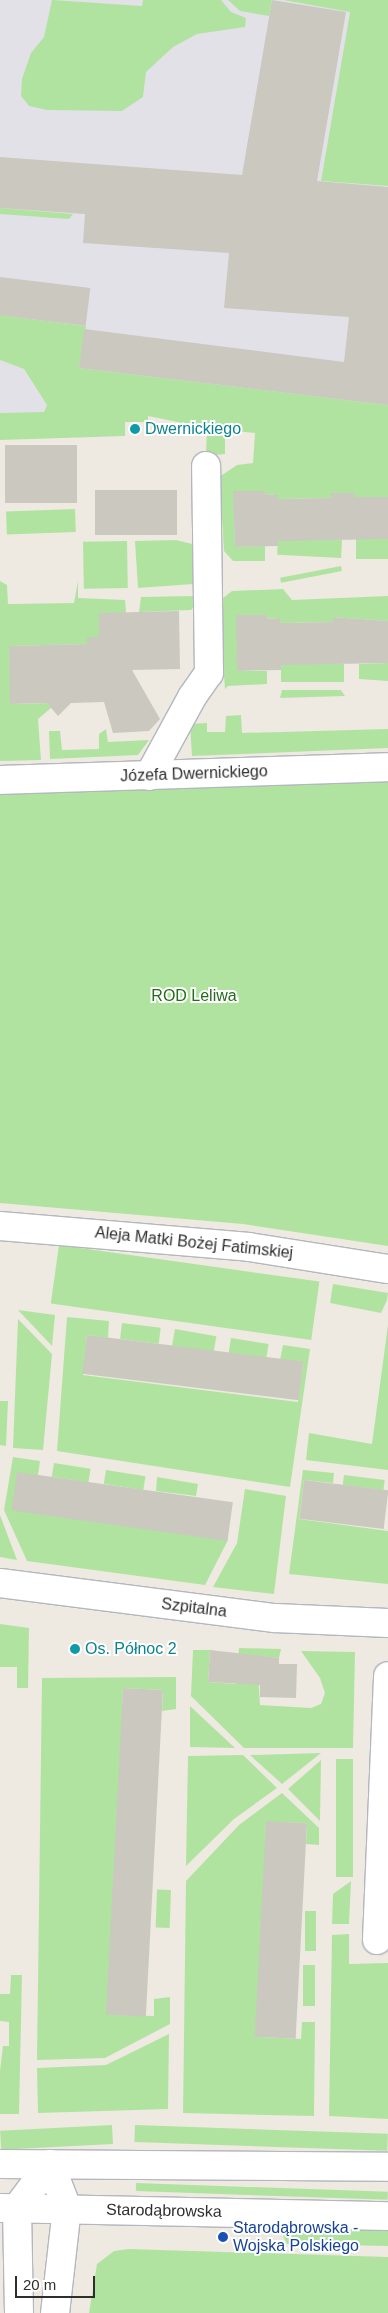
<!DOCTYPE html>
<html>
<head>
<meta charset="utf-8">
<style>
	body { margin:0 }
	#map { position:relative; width:388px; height:2313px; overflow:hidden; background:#eeeae1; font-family:Arial,sans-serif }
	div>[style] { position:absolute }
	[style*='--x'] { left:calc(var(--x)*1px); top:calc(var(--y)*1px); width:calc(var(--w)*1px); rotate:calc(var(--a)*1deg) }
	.industrial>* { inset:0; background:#e3e1e8 }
	.green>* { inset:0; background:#b1e3a0; transform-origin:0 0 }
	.building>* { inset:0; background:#cac8bf; transform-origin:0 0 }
	.roads { filter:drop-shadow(1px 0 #b4b6c0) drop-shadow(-1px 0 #b4b6c0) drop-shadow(0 1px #b4b6c0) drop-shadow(0 -1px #b4b6c0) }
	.minor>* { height:28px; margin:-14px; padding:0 14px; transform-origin:14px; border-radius:14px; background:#fff }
	.tertiary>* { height:28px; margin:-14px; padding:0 14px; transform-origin:14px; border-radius:14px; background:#fff }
	.dots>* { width:14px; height:14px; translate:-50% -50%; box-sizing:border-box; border:2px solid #fff; border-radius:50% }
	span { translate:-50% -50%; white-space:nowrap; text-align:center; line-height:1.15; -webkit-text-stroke:4px #fff; paint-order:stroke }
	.culture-label { font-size:16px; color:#0d838f }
	.left { translate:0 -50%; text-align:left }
	.street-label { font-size:16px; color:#2e2e2e }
	.park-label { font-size:16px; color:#276b1d }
	.transit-label { font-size:16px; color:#164399 }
	.scale { position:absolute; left:15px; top:2276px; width:80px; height:22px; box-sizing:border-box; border:2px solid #2e2e2e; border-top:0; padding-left:6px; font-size:15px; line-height:18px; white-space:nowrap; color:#2e2e2e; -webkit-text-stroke:4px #fff; paint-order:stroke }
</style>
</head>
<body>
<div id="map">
	<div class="industrial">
		<i style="clip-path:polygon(0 0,352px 0,321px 181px,388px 186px,388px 449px,163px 414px,0 413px,0 360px,24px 369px,47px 404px,54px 332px,0 325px)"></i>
	</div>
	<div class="green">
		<i style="clip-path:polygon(52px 0,142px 6px,143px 0,221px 0,231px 12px,246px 18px,245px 27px,197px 34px,173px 47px,146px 72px,143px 97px,122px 111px,47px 110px,29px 106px,21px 96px,22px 79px,31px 53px,44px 37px)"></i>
		<i style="clip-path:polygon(228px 0,272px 0,269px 16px,240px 11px)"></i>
		<i style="clip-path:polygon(283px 0,388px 0,388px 186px,321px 181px,350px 12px)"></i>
		<i style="clip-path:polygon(0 208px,73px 214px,69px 219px,0 214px)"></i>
		<i style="clip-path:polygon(0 315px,86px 326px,79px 368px,388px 405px,388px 497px,355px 497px,354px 493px,331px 493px,331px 498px,277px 499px,277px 494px,266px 495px,265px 491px,234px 491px,235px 547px,265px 546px,265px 561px,233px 561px,224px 551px,222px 519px,217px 519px,219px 477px,237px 465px,253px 463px,255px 433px,225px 430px,225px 454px,214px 455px,206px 453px,207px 428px,148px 416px,148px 435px,145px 422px,125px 422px,125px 436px,0 440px,0 413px,44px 412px,47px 405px,24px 369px,0 360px)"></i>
		<i style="left:75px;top:509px;width:23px;height:69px;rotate:88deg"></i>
		<i style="left:356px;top:539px;width:32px;height:20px"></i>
		<i style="clip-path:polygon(176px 540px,192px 544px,193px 584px,138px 588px,135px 541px)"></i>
		<i style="left:342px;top:540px;width:18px;height:64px;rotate:93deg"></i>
		<i style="left:127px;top:541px;width:47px;height:44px;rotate:89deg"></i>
		<i style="left:341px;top:566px;width:5px;height:62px;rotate:79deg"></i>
		<i style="clip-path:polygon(0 581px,7px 585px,8px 604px,74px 603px,78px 581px,78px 598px,125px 600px,126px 613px,99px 613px,99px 637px,87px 637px,87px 644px,9px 646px,11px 704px,50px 703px,51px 708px,38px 719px,41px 760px,0 761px)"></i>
		<i style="clip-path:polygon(283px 589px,292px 600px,388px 596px,388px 621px,333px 617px,333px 622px,280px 623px,280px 618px,268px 619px,267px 615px,237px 615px,237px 671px,267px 671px,267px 684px,228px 686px,225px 689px,219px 606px,223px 598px,232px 591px)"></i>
		<i style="clip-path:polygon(194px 596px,195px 606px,191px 610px,139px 612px,141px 597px)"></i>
		<i style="clip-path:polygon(388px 663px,388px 681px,359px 679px,359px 664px)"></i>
		<i style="left:344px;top:664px;width:18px;height:63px;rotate:90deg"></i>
		<i style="clip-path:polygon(282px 690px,341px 690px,345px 696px,280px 698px)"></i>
		<i style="clip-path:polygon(241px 715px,242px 733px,388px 729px,388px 748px,192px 756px,190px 724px,207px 723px,207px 732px,225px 732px,226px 716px)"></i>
		<i style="clip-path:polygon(106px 729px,108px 742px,149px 740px,138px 755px,50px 759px,49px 731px,60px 731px,62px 750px,99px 749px,99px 734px)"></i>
		<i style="clip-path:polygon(388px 777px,388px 1246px,243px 1224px,0 1203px,0 791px)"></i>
		<i style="left:59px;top:1245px;width:263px;height:59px;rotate:8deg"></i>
		<i style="clip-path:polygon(333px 1284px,388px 1293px,387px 1300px,381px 1313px,330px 1303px)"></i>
		<i style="clip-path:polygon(18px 1310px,55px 1315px,52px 1346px)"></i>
		<i style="clip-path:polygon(67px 1317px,109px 1321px,108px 1338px,87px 1335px,83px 1375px,298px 1402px,303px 1363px,280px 1360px,283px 1345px,310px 1349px,290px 1487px,57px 1451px)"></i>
		<i style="clip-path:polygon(18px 1319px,52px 1354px,43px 1450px,13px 1448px)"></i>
		<i style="left:122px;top:1323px;width:39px;height:16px;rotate:7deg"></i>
		<i style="clip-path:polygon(388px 1325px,388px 1470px,306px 1460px,309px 1433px,372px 1444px)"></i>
		<i style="left:175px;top:1329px;width:42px;height:17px;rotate:10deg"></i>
		<i style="left:231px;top:1338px;width:38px;height:15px;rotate:9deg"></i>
		<i style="clip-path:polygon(0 1401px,8px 1401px,6px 1446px,0 1445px)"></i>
		<i style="clip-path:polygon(13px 1457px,40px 1461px,38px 1475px,228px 1540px,205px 1585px,27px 1561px,4px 1510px)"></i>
		<i style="left:54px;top:1463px;width:37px;height:14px;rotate:9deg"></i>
		<i style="left:106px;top:1470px;width:40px;height:14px;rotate:9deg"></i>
		<i style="clip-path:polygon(303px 1470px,334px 1473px,333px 1483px,304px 1480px,299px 1519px,388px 1531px,388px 1584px,289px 1574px)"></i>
		<i style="left:344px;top:1475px;width:41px;height:10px;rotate:7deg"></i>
		<i style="clip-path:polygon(157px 1477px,198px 1484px,196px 1496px,156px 1491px)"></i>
		<i style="clip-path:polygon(245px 1489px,286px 1496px,274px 1594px,213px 1587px,237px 1543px)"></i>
		<i style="clip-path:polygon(0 1515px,17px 1560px,0 1557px)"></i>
		<i style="clip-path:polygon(0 1624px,29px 1628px,28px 1688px,17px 1688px,17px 1667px,0 1667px)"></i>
		<i style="clip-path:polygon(239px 1648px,281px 1649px,279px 1658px,257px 1656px,260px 1705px,311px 1708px,321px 1704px,325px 1693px,320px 1678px,301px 1651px,355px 1652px,353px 1748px,244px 1748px,191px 1696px,193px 1650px,210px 1650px,208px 1682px,236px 1684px)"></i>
		<i style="clip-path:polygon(176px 1677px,176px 1709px,162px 1711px,163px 1690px,123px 1688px,113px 2015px,154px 2016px,154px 1999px,170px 1997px,170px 2024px,105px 2058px,37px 2060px,42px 1678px)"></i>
		<i style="clip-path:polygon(190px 1706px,235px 1748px,190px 1747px)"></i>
		<i style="clip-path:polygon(321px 1753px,282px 1784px,250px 1755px)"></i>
		<i style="clip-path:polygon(243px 1755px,277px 1788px,234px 1819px,186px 1866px,188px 1756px)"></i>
		<i style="left:336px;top:1759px;width:17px;height:118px"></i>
		<i style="clip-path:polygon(321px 1760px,320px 1821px,288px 1789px)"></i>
		<i style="clip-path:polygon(282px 1793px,319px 1828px,319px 1845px,306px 1844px,307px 1823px,266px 1822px,260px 2037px,301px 2039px,302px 2022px,315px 2022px,314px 2116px,183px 2113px,186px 1881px,239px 1825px)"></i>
		<i style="clip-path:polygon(351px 1881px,349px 1924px,332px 1924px,333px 1894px)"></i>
		<i style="left:171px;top:1890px;width:38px;height:14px;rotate:92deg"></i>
		<i style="left:305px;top:1911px;width:11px;height:40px"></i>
		<i style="clip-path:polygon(349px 1934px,349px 1964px,388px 1963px,388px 2119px,329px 2116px,332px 1935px)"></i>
		<i style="left:303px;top:1965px;width:12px;height:41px"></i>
		<i style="clip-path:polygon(11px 1975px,22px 1975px,19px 2114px,0 2114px,0 2071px,3px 2046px,9px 2046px,9px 2022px,0 2021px,0 1994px,10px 1994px)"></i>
		<i style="clip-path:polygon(169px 2034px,168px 2109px,38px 2113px,37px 2068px,106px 2065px)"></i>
		<i style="left:112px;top:2125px;width:19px;height:112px;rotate:87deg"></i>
		<i style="left:135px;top:2125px;width:253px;height:17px;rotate:2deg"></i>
		<i style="left:136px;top:2183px;width:252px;height:8px;rotate:2deg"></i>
		<i style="clip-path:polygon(348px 2226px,388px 2228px,388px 2246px,287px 2244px,283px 2236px)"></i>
		<i style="clip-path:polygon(129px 2249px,388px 2257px,388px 2313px,89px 2313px,97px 2264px,114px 2251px)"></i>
	</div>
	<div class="building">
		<i style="clip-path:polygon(272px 0,346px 12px,317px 181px,388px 187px,388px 405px,79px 368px,84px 329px,344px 362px,349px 317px,224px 308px,229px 253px,83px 243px,85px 214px,0 208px,0 157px,242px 175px)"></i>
		<i style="left:0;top:277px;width:91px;height:38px;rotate:7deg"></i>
		<i style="left:77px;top:445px;width:58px;height:72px;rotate:90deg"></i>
		<i style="left:95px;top:490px;width:82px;height:45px"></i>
		<i style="clip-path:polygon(233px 491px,265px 491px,266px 495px,277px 494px,277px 499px,331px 498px,330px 493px,355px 493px,355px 497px,388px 497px,388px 539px,278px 541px,278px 546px,235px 547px)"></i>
		<i style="clip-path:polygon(179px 611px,180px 669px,132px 670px,160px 719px,149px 731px,113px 733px,104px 702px,71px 703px,58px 716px,47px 703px,10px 704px,9px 646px,87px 644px,87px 637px,99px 637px,99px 613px)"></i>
		<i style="clip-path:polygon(236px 615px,267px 615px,268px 619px,280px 618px,280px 623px,333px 622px,333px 617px,388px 621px,388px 663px,281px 665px,281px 670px,237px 671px)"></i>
		<i style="left:87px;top:1335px;width:218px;height:39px;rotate:7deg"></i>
		<i style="left:17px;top:1472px;width:218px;height:39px;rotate:8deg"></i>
		<i style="left:304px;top:1480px;width:85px;height:39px;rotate:7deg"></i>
		<i style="clip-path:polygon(210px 1650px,279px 1658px,279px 1664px,297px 1664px,296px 1698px,260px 1697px,260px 1685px,208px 1682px)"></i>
		<i style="left:123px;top:1688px;width:40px;height:327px;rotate:3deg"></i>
		<i style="left:266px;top:1821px;width:41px;height:216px;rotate:3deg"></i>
	</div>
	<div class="roads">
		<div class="minor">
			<i style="--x:149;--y:776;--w:90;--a:-61.4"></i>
			<i style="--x:192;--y:697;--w:29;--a:-55"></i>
			<i style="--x:209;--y:673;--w:207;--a:-90.8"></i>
			<i style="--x:0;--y:780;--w:388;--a:-1.9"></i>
			<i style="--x:0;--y:1583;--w:277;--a:7.3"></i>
			<i style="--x:275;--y:1618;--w:113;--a:2.5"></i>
			<i style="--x:377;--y:1940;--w:264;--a:-87.6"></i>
			<i style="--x:50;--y:2164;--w:47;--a:68.9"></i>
			<i style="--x:67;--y:2208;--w:106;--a:96.5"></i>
			<i style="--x:19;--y:2313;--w:105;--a:-91.1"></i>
			<i style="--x:17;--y:2208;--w:55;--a:-53.1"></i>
		</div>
		<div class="tertiary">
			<i style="--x:0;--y:1226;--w:250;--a:4.8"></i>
			<i style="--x:249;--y:1247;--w:141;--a:9"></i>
			<i style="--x:0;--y:2164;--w:388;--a:0.4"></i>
			<i style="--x:0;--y:2208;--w:388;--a:1.2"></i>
		</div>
	</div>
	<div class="dots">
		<i style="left:135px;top:429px;background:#0f9aa8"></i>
		<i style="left:75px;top:1649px;background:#0f9aa8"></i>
		<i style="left:223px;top:2237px;background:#1a4fb4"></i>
	</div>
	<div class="culture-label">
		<span class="left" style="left:145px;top:429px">Dwernickiego</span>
		<span class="left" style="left:85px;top:1649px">Os. Północ 2</span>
	</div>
	<div class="street-label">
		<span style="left:194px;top:774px;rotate:-2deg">Józefa Dwernickiego</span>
		<span style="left:194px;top:1243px;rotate:6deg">Aleja Matki Bożej Fatimskiej</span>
		<span style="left:194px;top:1608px;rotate:7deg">Szpitalna</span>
		<span style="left:164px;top:2211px;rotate:1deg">Starodąbrowska</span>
	</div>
	<div class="park-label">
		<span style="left:194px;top:996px">ROD Leliwa</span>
	</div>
	<div class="transit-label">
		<span class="left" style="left:233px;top:2237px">Starodąbrowska -<br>Wojska Polskiego</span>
	</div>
	<div class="scale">20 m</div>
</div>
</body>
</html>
